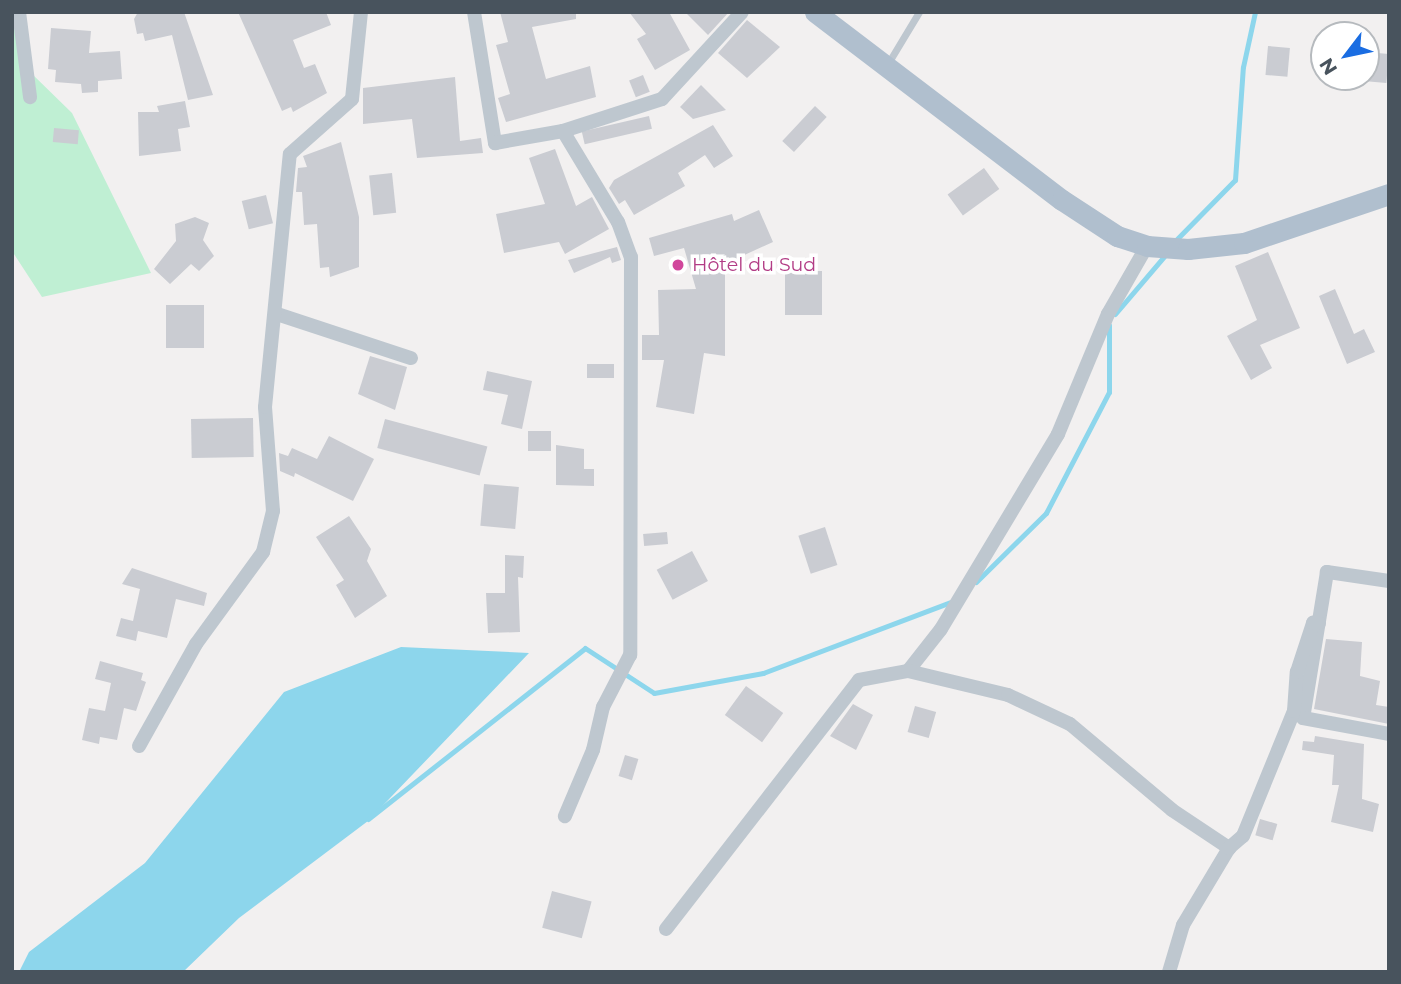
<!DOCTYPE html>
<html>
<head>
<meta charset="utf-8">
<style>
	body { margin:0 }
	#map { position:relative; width:1401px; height:984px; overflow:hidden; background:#f2f0f0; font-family:Montserrat,sans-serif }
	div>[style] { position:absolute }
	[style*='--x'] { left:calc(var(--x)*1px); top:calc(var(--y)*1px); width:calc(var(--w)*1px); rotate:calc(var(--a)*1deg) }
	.green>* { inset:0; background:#bfefd3 }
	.water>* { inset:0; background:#8dd6ec }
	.stream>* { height:5px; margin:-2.5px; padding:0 2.5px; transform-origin:2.5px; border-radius:2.5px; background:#8dd6ec }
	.building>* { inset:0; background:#caccd2; transform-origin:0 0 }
	.service>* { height:7px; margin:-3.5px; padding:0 3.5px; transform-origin:3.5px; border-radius:3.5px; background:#bec7cf }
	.minor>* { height:14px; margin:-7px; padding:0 7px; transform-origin:7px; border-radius:7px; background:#bec7cf }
	.primary>* { height:21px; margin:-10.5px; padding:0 10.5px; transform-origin:10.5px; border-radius:10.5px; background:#b0bfce }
	.dots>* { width:19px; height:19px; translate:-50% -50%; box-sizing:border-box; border:4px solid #fff; border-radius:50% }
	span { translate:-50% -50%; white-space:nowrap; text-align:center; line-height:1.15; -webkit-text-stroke:7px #fff; paint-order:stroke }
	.hotel-label { font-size:19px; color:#b23c85 }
	.left { translate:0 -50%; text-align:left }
	.frame { position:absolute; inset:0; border:14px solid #48535d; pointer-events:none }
	.north { position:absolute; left:1310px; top:21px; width:70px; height:70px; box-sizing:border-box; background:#fff; border:2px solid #b6babe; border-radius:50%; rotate:238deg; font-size:19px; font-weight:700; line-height:28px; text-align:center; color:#48535d }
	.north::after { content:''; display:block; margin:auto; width:24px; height:32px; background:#1a6de2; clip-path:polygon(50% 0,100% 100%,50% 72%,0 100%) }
</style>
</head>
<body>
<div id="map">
	<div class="green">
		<i style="clip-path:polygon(12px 12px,30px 72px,72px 113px,151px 273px,42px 297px,12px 251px)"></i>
	</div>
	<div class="water">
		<i style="clip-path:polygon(401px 647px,529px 653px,368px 821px,239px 918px,183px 972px,19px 972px,29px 952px,145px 863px,284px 692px)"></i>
	</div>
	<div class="stream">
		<i style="--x:1172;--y:244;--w:90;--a:-45.5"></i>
		<i style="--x:1235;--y:180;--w:113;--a:-86"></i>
		<i style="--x:1243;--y:67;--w:56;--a:-77.7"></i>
		<i style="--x:1115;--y:314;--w:80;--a:-49.6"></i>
		<i style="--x:976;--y:582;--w:98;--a:-44.6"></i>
		<i style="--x:1046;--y:513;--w:136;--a:-62.5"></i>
		<i style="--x:1109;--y:392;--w:67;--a:-90"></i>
		<i style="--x:368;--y:819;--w:276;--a:-38.2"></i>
		<i style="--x:585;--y:648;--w:82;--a:33.1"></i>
		<i style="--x:654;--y:693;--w:111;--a:-10.4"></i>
		<i style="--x:763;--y:673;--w:206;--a:-20.7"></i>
	</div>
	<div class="building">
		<i style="clip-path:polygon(138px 12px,184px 12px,213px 95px,188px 100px,172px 35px,145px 41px,143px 33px,137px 34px,134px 19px)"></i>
		<i style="clip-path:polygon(238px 12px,326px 12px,331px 25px,293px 40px,304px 68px,315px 64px,327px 93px,293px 112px,291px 107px,282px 111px)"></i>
		<i style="clip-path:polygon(500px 12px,576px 12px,576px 19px,532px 27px,546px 79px,590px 66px,596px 97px,506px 122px,498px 98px,510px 94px,496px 45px,508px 42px)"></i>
		<i style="clip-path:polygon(629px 12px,669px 12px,690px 50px,655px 70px,637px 39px,646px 34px)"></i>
		<i style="clip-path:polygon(685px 12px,729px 12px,708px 35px)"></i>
		<i style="clip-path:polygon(747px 20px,780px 47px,747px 78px,718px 53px)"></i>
		<i style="clip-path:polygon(51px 28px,91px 31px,89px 53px,120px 51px,122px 79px,98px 81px,98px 92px,82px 93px,81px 84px,55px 82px,56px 70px,48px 69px)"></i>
		<i style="left:1268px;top:46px;width:22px;height:29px;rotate:5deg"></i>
		<i style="left:1366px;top:52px;width:23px;height:29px;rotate:5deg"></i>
		<i style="left:643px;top:75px;width:18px;height:15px;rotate:68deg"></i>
		<i style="clip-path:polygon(455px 77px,460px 141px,481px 138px,483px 153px,417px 158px,412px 119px,363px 124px,363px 88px)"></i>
		<i style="clip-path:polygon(701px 85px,726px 110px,693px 119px,680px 107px)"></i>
		<i style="clip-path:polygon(185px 101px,190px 127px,178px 129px,181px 151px,139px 156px,138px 112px,159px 112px,157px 106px)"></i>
		<i style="left:815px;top:106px;width:16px;height:48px;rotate:43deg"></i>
		<i style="left:649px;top:116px;width:13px;height:69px;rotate:77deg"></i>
		<i style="clip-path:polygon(713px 125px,733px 156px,714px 168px,705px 155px,678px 173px,685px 186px,634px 215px,625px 200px,619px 204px,609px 188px,614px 180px)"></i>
		<i style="left:54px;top:128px;width:25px;height:14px;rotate:5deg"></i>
		<i style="clip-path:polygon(341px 142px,359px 217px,359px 267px,330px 277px,329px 267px,320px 268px,317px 224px,304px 225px,302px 192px,296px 192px,298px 168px,307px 167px,303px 156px)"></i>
		<i style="clip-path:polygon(555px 149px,576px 206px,592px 197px,609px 229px,565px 254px,559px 242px,504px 253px,496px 214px,545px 204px,529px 158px)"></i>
		<i style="left:984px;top:168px;width:26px;height:45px;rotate:54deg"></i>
		<i style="left:392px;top:173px;width:40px;height:23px;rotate:84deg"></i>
		<i style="left:266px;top:195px;width:29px;height:25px;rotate:76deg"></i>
		<i style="clip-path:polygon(759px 210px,773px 242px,740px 257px,743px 265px,725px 271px,725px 356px,704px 353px,694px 414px,656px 407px,664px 360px,642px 360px,642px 335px,659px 335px,658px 290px,696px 289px,684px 248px,654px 256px,649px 238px,732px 214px,734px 221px)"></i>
		<i style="clip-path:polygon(195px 217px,209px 223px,203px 240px,214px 256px,199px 271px,191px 264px,170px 284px,154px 269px,176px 241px,175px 224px)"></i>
		<i style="clip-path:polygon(617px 247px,621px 260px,612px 263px,610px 257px,574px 273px,568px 260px)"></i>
		<i style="clip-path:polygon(1268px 252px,1300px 328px,1260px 345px,1272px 368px,1251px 380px,1227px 336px,1257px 320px,1235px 266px)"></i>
		<i style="left:785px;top:271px;width:37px;height:44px"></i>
		<i style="clip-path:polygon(1335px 289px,1354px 334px,1364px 329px,1375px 352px,1347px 364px,1319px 296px)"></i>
		<i style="left:204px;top:305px;width:43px;height:38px;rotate:90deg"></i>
		<i style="clip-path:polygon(370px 356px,407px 367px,395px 410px,358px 394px)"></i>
		<i style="left:587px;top:364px;width:27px;height:14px"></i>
		<i style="clip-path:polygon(487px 371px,532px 381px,522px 429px,501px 424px,508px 395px,483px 390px)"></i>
		<i style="left:253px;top:418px;width:39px;height:62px;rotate:89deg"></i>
		<i style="left:385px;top:419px;width:106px;height:30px;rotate:15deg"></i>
		<i style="left:528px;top:431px;width:23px;height:20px"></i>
		<i style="clip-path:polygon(329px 436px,374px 459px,353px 501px,295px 473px,294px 477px,280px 471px,279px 453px,288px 456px,292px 448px,317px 459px)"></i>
		<i style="clip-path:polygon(556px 445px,584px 449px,584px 469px,594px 469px,594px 486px,556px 485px)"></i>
		<i style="left:484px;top:484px;width:35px;height:42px;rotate:5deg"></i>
		<i style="clip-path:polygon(349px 516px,371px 549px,367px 561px,387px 596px,355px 618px,336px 585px,344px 580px,316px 537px)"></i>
		<i style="left:825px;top:527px;width:40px;height:28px;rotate:72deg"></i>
		<i style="left:667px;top:532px;width:12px;height:24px;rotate:85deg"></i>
		<i style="left:692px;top:551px;width:34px;height:40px;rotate:62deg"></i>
		<i style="clip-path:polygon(505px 555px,524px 556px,523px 578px,518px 577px,520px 632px,488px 633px,486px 593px,505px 593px)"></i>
		<i style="clip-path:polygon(132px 568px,207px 593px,204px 606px,176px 599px,167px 638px,138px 631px,136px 641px,116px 636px,121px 618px,133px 621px,140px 589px,122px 584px)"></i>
		<i style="clip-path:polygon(1326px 639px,1362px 642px,1360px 676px,1380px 681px,1376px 705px,1389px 707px,1389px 724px,1314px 709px)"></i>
		<i style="clip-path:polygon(100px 661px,143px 673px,141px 680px,146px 682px,136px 711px,124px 708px,117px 740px,100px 737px,99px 744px,82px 740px,89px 708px,105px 711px,111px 683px,95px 679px)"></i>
		<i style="left:746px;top:686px;width:46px;height:36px;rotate:36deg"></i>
		<i style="clip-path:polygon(853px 704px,873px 715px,856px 750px,830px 736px)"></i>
		<i style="left:915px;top:706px;width:22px;height:27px;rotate:16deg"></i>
		<i style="clip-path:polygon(1315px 736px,1364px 744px,1362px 799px,1379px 804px,1373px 832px,1331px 822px,1339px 785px,1332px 785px,1334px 755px,1302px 750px,1303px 741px,1314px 742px)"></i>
		<i style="left:625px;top:755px;width:14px;height:22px;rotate:17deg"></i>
		<i style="left:1260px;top:819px;width:18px;height:17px;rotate:16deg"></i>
		<i style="left:552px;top:891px;width:41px;height:38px;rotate:15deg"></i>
	</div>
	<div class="service">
		<i style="--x:887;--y:65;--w:62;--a:-58.9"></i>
	</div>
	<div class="minor">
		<i style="--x:19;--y:12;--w:86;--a:82.6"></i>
		<i style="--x:474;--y:12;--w:133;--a:80.9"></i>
		<i style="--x:495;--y:143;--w:69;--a:-10"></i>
		<i style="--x:563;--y:131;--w:104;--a:-17.9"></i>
		<i style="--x:662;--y:99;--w:118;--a:-47.4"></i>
		<i style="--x:563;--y:131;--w:106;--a:58.9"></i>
		<i style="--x:618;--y:222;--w:37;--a:70"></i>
		<i style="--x:631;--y:257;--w:398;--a:90.1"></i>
		<i style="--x:630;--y:655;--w:59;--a:117.4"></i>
		<i style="--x:603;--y:707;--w:44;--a:103.1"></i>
		<i style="--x:593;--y:750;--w:72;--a:113"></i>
		<i style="--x:277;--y:314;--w:141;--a:18.2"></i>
		<i style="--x:1389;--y:581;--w:63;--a:-171.7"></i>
		<i style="--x:1327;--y:572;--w:148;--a:99.3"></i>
		<i style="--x:1303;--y:718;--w:87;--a:10.5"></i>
		<i style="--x:908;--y:671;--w:53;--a:-51.8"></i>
		<i style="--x:941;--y:629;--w:227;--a:-59"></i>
		<i style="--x:1058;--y:434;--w:130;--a:-67.4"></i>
		<i style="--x:1108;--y:314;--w:78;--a:-60.2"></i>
		<i style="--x:139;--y:746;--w:117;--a:-60.8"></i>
		<i style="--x:196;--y:644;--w:114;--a:-53.9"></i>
		<i style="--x:263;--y:552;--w:42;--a:-76.3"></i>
		<i style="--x:273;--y:511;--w:104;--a:-94.4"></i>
		<i style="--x:265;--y:407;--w:254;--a:-84.4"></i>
		<i style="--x:290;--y:154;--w:83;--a:-41.6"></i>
		<i style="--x:352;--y:99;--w:87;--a:-84.1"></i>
		<i style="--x:666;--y:929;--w:315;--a:-52.2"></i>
		<i style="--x:859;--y:680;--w:50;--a:-10.4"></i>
		<i style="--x:908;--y:671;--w:103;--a:13.5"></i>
		<i style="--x:1008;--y:695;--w:68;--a:25.1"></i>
		<i style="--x:1070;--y:724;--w:133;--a:40.1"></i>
		<i style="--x:1172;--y:810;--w:69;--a:33.7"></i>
		<i style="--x:1169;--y:972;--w:49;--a:-73.4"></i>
		<i style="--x:1183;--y:925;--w:90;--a:-59.1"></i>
		<i style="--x:1229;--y:848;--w:18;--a:-41"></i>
		<i style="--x:1243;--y:836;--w:135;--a:-67.8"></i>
		<i style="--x:1294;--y:711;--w:39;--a:-86"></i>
		<i style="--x:1297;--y:672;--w:52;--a:-71.9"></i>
		<i style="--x:1313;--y:623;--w:6;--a:0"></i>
	</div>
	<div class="primary">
		<i style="--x:815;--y:12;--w:310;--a:37.3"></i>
		<i style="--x:1062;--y:200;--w:66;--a:33.2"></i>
		<i style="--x:1117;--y:236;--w:32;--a:18"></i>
		<i style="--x:1147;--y:246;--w:41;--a:4.2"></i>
		<i style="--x:1188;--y:249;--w:56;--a:-6.1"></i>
		<i style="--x:1244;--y:243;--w:153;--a:-18.7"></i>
	</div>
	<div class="dots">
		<i style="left:678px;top:265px;background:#d1479c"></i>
	</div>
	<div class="hotel-label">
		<span class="left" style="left:692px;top:265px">Hôtel du Sud</span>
	</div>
	<div class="frame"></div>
	<div class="north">N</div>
</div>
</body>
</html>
